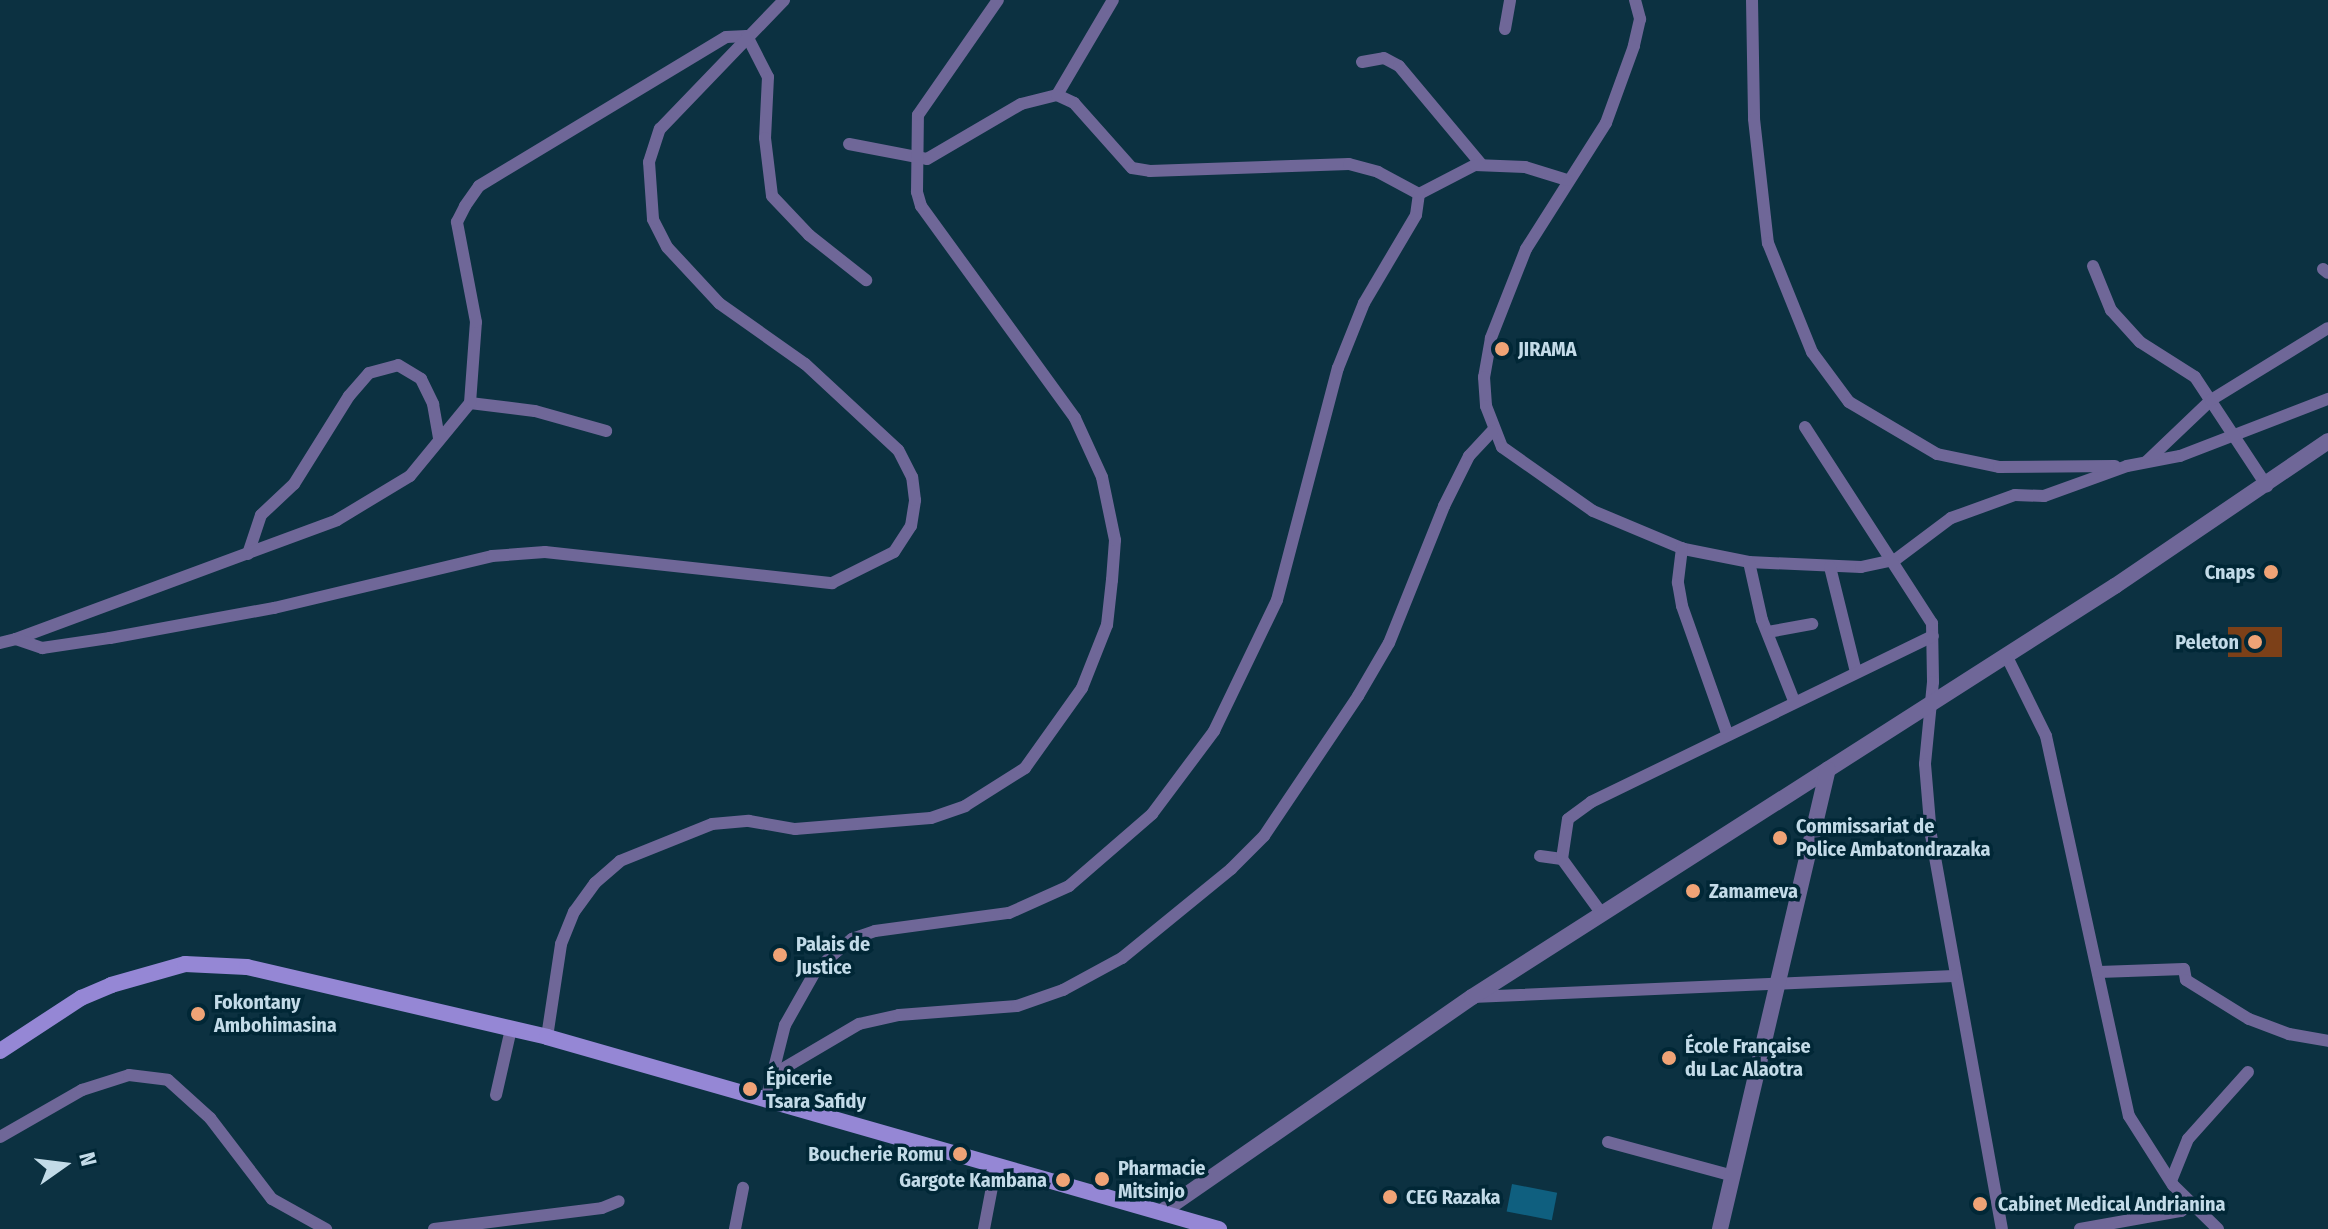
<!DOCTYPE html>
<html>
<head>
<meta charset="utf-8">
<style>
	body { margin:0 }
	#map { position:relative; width:2328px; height:1229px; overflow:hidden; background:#0c3141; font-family:"Fira Sans Condensed",sans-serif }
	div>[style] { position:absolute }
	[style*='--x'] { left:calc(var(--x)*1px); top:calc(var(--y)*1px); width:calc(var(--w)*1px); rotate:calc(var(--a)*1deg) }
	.green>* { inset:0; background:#7c4018; transform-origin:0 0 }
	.water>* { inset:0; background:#0f5f7f; transform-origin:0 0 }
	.minor>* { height:12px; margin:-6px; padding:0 6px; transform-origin:6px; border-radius:6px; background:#6f6798 }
	.tertiary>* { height:16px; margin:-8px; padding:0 8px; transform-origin:8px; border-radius:8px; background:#6f6798 }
	.secondary>* { height:16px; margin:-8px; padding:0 8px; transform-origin:8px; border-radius:8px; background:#9587d5 }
	.dots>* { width:22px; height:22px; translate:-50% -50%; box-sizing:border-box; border:4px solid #012736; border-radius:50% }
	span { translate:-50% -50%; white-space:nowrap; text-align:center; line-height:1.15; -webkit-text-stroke:7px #012736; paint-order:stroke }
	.poi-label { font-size:20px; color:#c3dbe8; font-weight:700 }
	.left { translate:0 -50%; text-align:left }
	.right { translate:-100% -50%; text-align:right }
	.north { position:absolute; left:24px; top:1125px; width:80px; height:80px; -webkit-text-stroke:6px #012736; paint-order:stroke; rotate:76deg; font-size:22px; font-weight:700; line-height:32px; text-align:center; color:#c3dbe8 }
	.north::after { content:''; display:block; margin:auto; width:28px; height:36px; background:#c3dbe8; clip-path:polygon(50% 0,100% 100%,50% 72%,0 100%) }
</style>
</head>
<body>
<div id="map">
	<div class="green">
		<i style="left:2228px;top:627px;width:54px;height:30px"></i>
	</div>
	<div class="water">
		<i style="left:1512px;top:1184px;width:46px;height:28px;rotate:11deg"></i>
	</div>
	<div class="minor">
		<i style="--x:1635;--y:0;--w:20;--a:75"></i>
		<i style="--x:1640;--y:19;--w:28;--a:103"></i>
		<i style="--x:1634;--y:46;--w:82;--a:110"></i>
		<i style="--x:1606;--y:123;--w:149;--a:122.4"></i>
		<i style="--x:1526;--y:249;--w:96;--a:111.5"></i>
		<i style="--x:1491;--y:338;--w:40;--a:100"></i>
		<i style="--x:1484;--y:377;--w:29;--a:86"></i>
		<i style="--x:1486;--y:406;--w:44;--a:68.7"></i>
		<i style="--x:1502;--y:447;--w:111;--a:35.1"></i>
		<i style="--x:1593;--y:511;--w:99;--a:22.7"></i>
		<i style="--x:1684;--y:549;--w:66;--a:11.3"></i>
		<i style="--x:1749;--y:562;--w:112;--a:2.6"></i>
		<i style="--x:1861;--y:567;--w:35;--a:-12"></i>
		<i style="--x:1895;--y:560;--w:70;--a:-36.9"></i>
		<i style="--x:1951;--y:518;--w:68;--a:-19.8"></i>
		<i style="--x:2015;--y:495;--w:29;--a:2"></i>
		<i style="--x:2044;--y:496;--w:88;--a:-19.9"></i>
		<i style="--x:2127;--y:466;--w:54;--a:-10.7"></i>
		<i style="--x:2180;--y:456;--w:159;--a:-21.1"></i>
		<i style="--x:1752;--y:0;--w:119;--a:89"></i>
		<i style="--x:1754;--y:119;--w:125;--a:83.6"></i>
		<i style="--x:1768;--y:243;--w:118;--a:68"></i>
		<i style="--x:1812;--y:352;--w:62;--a:53.5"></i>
		<i style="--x:1849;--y:402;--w:102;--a:30.6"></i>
		<i style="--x:1937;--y:454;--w:63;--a:11.8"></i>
		<i style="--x:1999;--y:467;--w:116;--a:-0.5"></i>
		<i style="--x:1505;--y:29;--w:29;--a:-80"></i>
		<i style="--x:1362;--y:62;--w:22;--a:-10"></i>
		<i style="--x:1384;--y:58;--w:17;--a:28"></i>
		<i style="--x:1399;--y:66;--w:128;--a:50.1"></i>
		<i style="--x:1057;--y:95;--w:110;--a:-59.5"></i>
		<i style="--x:849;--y:144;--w:79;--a:10.9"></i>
		<i style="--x:927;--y:159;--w:109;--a:-30.3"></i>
		<i style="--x:1021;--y:104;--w:37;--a:-14"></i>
		<i style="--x:1057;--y:95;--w:19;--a:25"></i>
		<i style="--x:1074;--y:103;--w:87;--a:48.3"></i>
		<i style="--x:1132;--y:168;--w:18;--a:9"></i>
		<i style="--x:1150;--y:171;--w:199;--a:-2"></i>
		<i style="--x:1349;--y:164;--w:30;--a:15"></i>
		<i style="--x:1378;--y:172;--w:47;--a:28.2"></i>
		<i style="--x:1419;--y:194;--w:63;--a:-27.4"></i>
		<i style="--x:1475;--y:165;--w:50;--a:2.3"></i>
		<i style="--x:1525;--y:167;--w:44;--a:17.2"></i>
		<i style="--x:2093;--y:266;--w:48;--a:67.8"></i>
		<i style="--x:2111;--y:310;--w:43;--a:47.8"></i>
		<i style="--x:2140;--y:342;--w:65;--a:32.5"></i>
		<i style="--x:2195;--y:377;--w:131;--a:56.6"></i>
		<i style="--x:2323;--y:269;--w:6;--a:39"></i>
		<i style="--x:470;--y:403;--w:65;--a:7"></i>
		<i style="--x:535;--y:411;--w:74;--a:15.7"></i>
		<i style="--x:1805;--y:427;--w:234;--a:57.1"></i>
		<i style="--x:1932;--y:623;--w:59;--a:89"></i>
		<i style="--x:1933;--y:682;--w:82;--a:95.6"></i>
		<i style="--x:1925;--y:764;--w:71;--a:85.2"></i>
		<i style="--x:1931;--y:835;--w:400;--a:79.8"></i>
		<i style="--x:2146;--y:462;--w:90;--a:-43.6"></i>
		<i style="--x:2211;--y:400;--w:137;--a:-31.6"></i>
		<i style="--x:1682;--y:548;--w:35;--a:97"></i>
		<i style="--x:1678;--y:583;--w:23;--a:80"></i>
		<i style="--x:1682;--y:606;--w:135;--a:70.5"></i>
		<i style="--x:248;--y:554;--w:41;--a:-71.6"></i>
		<i style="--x:261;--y:515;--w:45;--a:-43.2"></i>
		<i style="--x:294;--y:484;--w:104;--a:-58"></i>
		<i style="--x:349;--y:396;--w:30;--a:-49"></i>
		<i style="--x:369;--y:373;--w:30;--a:-15"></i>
		<i style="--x:398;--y:365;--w:27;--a:31"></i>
		<i style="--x:421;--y:379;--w:28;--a:64"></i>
		<i style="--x:433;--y:404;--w:35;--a:80"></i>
		<i style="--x:1749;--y:562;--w:59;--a:77.4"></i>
		<i style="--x:1762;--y:620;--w:87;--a:68.4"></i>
		<i style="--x:1830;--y:567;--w:108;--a:76.1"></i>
		<i style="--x:1768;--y:632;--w:45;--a:-10.3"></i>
		<i style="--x:16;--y:639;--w:342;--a:-20.3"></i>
		<i style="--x:337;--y:520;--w:85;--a:-31.1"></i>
		<i style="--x:410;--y:476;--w:94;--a:-50.6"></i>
		<i style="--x:470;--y:403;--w:81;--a:-85.8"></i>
		<i style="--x:476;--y:322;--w:102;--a:-100.8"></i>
		<i style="--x:457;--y:222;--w:18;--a:-63"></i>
		<i style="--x:465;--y:206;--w:24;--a:-55"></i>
		<i style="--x:479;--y:186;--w:288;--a:-31.1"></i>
		<i style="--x:726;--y:37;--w:21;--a:-3"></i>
		<i style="--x:747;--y:36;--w:46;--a:62.9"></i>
		<i style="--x:768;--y:77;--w:61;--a:92.8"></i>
		<i style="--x:765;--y:138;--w:58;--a:83.1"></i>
		<i style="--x:772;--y:196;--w:54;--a:46.5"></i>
		<i style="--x:809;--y:235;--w:73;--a:38.3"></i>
		<i style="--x:0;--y:643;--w:16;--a:-14"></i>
		<i style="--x:16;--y:639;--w:28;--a:19"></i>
		<i style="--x:42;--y:648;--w:69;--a:-8.4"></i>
		<i style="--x:110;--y:638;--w:167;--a:-10.4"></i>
		<i style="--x:274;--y:608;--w:224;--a:-13.4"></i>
		<i style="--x:492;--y:556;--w:53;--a:-4.3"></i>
		<i style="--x:545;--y:552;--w:289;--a:6.2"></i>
		<i style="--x:832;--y:583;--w:69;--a:-26.6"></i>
		<i style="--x:894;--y:552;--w:31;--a:-57"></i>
		<i style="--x:911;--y:526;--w:26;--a:-81"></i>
		<i style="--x:915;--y:500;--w:23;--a:-97"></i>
		<i style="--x:912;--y:477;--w:30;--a:-117"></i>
		<i style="--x:898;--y:450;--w:127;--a:-137.2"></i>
		<i style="--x:805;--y:364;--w:105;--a:-144.7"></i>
		<i style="--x:719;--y:303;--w:76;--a:-132.9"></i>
		<i style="--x:667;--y:247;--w:31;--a:-117"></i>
		<i style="--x:653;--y:219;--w:57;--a:-94"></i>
		<i style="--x:649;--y:162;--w:35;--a:-72"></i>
		<i style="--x:660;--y:129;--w:179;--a:-46.1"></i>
		<i style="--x:2006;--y:655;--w:90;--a:63.7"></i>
		<i style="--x:2046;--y:736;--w:389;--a:77.7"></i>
		<i style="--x:2129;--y:1116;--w:82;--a:57.5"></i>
		<i style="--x:2173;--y:1185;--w:63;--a:44.4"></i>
		<i style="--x:1540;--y:856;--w:22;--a:8"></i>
		<i style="--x:1562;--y:859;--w:68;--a:54"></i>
		<i style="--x:1562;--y:859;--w:40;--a:-81.5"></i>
		<i style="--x:1568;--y:819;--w:29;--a:-36"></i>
		<i style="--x:1591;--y:802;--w:380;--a:-25.9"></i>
		<i style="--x:2099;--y:972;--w:85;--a:-2"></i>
		<i style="--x:2184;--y:969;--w:11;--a:80"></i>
		<i style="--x:2186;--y:980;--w:74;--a:31.8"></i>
		<i style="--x:2249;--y:1019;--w:43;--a:20.6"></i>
		<i style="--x:2289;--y:1034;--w:40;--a:10"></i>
		<i style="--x:1472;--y:997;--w:482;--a:-2.5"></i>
		<i style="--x:547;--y:1037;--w:94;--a:-81.4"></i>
		<i style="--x:561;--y:944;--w:35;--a:-68"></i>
		<i style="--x:574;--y:912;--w:36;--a:-54"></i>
		<i style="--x:595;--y:883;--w:33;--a:-41"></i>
		<i style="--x:620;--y:861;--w:99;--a:-21.9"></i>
		<i style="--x:712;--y:824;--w:37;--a:-5"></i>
		<i style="--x:749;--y:821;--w:47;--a:9.9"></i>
		<i style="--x:795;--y:829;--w:136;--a:-4.6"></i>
		<i style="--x:931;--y:818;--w:36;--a:-19"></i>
		<i style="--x:965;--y:806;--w:71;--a:-32.3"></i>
		<i style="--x:1025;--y:768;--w:98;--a:-54.5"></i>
		<i style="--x:1082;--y:688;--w:68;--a:-68.4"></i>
		<i style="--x:1107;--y:625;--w:45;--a:-83.7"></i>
		<i style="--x:1112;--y:580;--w:40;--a:-85.7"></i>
		<i style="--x:1115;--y:540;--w:64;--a:-101.7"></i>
		<i style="--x:1102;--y:477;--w:65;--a:-114.6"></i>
		<i style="--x:1075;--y:418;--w:262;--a:-126"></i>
		<i style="--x:921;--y:206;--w:15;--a:-106"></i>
		<i style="--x:917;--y:192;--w:77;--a:-89.3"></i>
		<i style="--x:918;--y:115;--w:140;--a:-55.2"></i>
		<i style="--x:774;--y:1074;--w:99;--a:-30.5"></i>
		<i style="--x:859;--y:1024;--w:41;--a:-12.7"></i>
		<i style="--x:899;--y:1015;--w:118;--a:-4.4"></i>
		<i style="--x:1017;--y:1006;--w:49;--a:-19.2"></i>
		<i style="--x:1063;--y:990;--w:67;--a:-28.5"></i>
		<i style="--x:1122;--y:958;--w:141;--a:-39.2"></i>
		<i style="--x:1231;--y:869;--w:47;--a:-45"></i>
		<i style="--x:1264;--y:836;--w:169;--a:-56.1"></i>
		<i style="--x:1358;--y:696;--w:61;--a:-59.7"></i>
		<i style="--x:1389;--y:643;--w:148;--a:-68.1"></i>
		<i style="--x:1444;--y:506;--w:56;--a:-63.4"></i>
		<i style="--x:1469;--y:456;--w:34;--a:-47"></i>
		<i style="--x:496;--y:1095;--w:68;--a:-77.2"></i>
		<i style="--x:766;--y:1100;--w:77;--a:-75.8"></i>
		<i style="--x:785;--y:1025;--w:61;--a:-60.5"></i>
		<i style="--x:815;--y:972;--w:29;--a:-44"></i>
		<i style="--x:836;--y:952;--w:21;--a:-39"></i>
		<i style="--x:852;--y:939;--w:24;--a:-19"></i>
		<i style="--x:875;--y:931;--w:135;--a:-7.7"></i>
		<i style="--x:1009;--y:913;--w:66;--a:-24.2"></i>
		<i style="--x:1069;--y:886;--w:110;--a:-40.9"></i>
		<i style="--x:1152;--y:814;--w:104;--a:-53.2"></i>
		<i style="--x:1214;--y:731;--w:145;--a:-64.3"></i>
		<i style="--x:1277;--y:600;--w:240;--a:-75.3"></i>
		<i style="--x:1338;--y:368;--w:70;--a:-68.2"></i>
		<i style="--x:1364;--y:303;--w:102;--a:-59.4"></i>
		<i style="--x:1416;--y:215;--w:21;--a:-82"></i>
		<i style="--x:0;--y:1137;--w:95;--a:-29.8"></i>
		<i style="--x:82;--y:1090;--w:49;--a:-17.7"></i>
		<i style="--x:129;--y:1075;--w:39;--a:7"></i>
		<i style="--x:168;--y:1080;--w:57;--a:42.1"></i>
		<i style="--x:210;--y:1118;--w:102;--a:52.6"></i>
		<i style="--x:272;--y:1199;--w:62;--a:29.1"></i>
		<i style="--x:1608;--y:1142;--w:130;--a:15.2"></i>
		<i style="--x:2171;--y:1181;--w:45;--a:-68"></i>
		<i style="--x:2188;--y:1139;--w:90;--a:-48.2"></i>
		<i style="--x:434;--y:1229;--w:169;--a:-7.1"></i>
		<i style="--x:602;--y:1208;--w:18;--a:-22"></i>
		<i style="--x:735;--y:1229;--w:42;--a:-79"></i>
		<i style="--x:984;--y:1229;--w:64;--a:-79.2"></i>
		<i style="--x:2080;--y:1229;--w:103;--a:-10.1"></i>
		<i style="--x:2181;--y:1211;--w:13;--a:-42"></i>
	</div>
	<div class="tertiary">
		<i style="--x:1163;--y:1211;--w:376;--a:-34.7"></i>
		<i style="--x:1472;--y:997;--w:763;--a:-32.59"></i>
		<i style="--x:2115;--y:586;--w:258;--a:-34.2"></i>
		<i style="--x:1720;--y:1229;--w:472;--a:-76.8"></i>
	</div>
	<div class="secondary">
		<i style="--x:0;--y:1051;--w:97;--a:-33.2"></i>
		<i style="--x:81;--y:998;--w:33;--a:-23"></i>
		<i style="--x:111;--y:985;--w:77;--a:-15.8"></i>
		<i style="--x:185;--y:964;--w:62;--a:2.8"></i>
		<i style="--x:247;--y:967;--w:308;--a:13.1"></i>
		<i style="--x:547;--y:1037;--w:699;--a:15.95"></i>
	</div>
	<div class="dots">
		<i style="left:1502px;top:349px;background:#efa376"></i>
		<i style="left:2271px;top:572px;background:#efa376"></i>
		<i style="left:2255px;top:642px;background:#efa376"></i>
		<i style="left:1780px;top:838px;background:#efa376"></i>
		<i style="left:1693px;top:891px;background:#efa376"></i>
		<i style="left:780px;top:955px;background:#efa376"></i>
		<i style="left:198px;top:1014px;background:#efa376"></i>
		<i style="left:1669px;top:1058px;background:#efa376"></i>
		<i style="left:750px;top:1089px;background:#efa376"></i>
		<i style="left:960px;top:1154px;background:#efa376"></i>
		<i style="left:1102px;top:1179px;background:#efa376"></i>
		<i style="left:1063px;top:1180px;background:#efa376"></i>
		<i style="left:1390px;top:1197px;background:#efa376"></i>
		<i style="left:1980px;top:1204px;background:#efa376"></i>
	</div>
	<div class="poi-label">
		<span class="left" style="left:1518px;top:349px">JIRAMA</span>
		<span class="right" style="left:2255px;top:572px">Cnaps</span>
		<span class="right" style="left:2239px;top:642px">Peleton</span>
		<span class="left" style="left:1796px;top:838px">Commissariat de<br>Police Ambatondrazaka</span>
		<span class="left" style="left:1709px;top:891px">Zamameva</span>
		<span class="left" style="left:796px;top:956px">Palais de<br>Justice</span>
		<span class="left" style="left:214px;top:1014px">Fokontany<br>Ambohimasina</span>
		<span class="left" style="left:1685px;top:1058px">École Française<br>du Lac Alaotra</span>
		<span class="left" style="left:766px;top:1090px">Épicerie<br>Tsara Safidy</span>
		<span class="right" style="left:944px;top:1154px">Boucherie Romu</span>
		<span class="left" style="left:1118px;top:1180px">Pharmacie<br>Mitsinjo</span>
		<span class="right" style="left:1047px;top:1180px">Gargote Kambana</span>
		<span class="left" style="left:1406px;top:1197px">CEG Razaka</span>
		<span class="left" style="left:1998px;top:1204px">Cabinet Medical Andrianina</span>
	</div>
	<div class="north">N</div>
</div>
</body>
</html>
